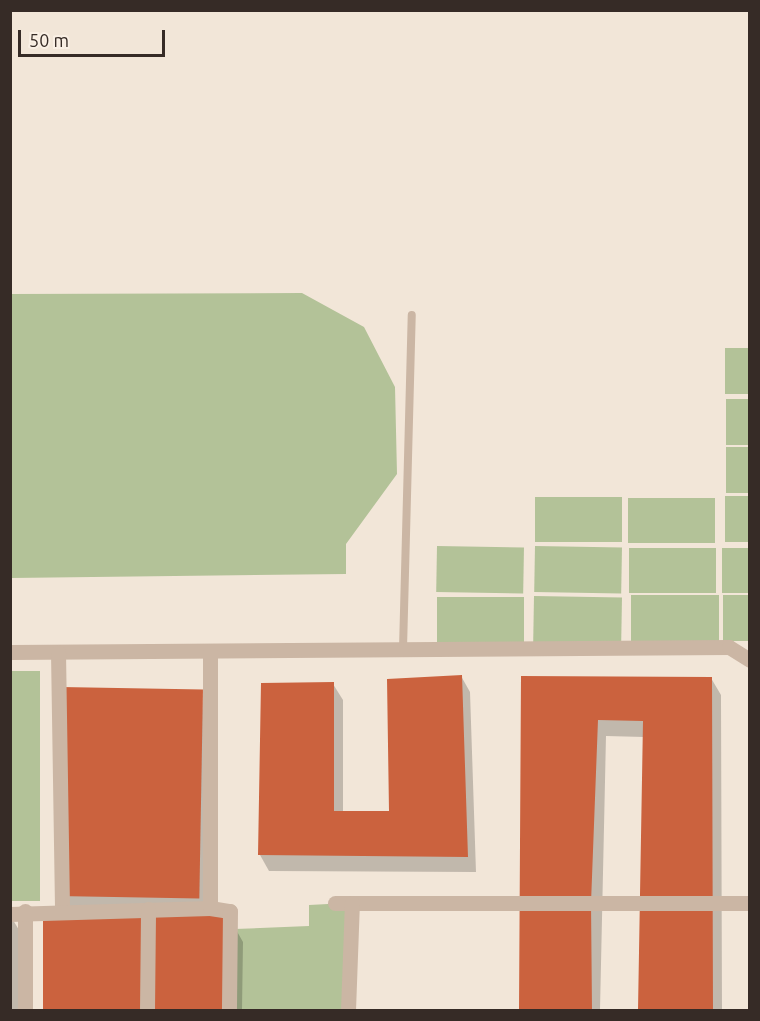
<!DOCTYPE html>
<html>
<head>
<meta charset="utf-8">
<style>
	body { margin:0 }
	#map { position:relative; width:760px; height:1021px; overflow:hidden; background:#f2e6d8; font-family:Ubuntu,sans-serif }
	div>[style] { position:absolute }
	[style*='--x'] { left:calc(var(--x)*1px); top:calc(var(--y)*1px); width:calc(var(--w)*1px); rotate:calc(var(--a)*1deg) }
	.green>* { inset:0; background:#b3c298; transform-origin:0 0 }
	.shadow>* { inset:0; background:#0003 }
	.building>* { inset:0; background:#cb623e; transform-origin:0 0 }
	.lane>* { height:8px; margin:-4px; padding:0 4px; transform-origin:4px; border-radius:4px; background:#cbb6a4 }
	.street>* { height:15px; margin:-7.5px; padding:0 7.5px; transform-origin:7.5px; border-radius:7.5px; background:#cbb6a4 }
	span { translate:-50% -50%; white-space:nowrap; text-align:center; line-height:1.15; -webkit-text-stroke:6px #faf0e5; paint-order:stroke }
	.frame { position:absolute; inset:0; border:12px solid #362b26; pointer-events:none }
	.scale { position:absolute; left:18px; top:30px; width:147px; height:27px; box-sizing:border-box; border:3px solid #362b26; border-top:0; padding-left:8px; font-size:18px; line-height:21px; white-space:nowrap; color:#362b26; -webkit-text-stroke:4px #faf0e5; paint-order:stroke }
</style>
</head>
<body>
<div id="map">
	<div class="green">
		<i style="clip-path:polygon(302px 293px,364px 327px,395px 387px,397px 474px,346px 544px,346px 574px,11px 578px,11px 294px)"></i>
		<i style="left:725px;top:348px;width:24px;height:46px"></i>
		<i style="left:726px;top:399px;width:23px;height:46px"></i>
		<i style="left:726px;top:447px;width:23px;height:46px"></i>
		<i style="left:725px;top:496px;width:24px;height:46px"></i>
		<i style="left:535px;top:497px;width:87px;height:45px"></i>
		<i style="left:628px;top:498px;width:87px;height:45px"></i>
		<i style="left:437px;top:546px;width:87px;height:46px;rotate:1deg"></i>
		<i style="left:535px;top:546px;width:87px;height:46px;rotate:1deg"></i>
		<i style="left:629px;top:548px;width:87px;height:45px"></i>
		<i style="left:722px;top:548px;width:27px;height:45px"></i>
		<i style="left:631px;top:595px;width:88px;height:46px"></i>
		<i style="left:723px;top:595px;width:26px;height:46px"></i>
		<i style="left:534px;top:596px;width:88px;height:46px;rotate:1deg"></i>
		<i style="left:437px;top:597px;width:87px;height:46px"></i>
		<i style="left:10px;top:671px;width:30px;height:230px"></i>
		<i style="clip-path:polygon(347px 903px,344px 1010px,234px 1010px,235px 929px,309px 926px,309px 905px)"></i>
	</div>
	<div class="shadow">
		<i style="clip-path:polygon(461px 676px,470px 692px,476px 872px,269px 871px,260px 855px,333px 684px,343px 700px,343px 812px,390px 813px)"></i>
		<i style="clip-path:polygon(523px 677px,711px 678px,721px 695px,722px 1010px,639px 1010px,644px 737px,606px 736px,600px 1010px,521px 1010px)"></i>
		<i style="clip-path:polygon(202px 691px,212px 912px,226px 912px,243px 942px,242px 1010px,45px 1010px,44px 912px,71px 911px,61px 895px)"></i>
		<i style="clip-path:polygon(10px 915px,28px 945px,29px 1010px,10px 1010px)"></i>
	</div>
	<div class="building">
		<i style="clip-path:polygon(462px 675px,468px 857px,258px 855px,261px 683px,334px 682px,334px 811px,389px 811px,387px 679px)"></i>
		<i style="clip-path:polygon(521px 676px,712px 677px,713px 1010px,638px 1010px,643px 721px,598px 720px,591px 903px,592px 1010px,519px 1010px)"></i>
		<i style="left:61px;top:687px;width:142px;height:209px;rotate:1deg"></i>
		<i style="left:142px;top:909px;width:101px;height:99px;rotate:90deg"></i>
		<i style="left:152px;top:909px;width:74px;height:101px;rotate:2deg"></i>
	</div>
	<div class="lane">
		<i style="--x:403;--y:649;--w:334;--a:-88.5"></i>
	</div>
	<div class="street">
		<i style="--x:10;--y:652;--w:719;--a:-0.4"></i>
		<i style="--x:729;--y:647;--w:25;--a:32"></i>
		<i style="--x:58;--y:652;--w:258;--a:89.1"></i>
		<i style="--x:335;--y:903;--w:415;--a:0"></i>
		<i style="--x:210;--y:908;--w:20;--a:9"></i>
		<i style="--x:230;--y:911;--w:99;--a:90.6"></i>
		<i style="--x:25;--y:911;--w:99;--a:90"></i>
		<i style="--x:10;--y:914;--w:200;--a:-1.7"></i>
		<i style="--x:210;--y:908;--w:257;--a:-90"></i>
		<i style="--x:147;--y:1010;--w:101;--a:-89.4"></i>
		<i style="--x:348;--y:1010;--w:107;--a:-87.9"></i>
	</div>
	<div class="frame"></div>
	<div class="scale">50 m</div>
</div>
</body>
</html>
